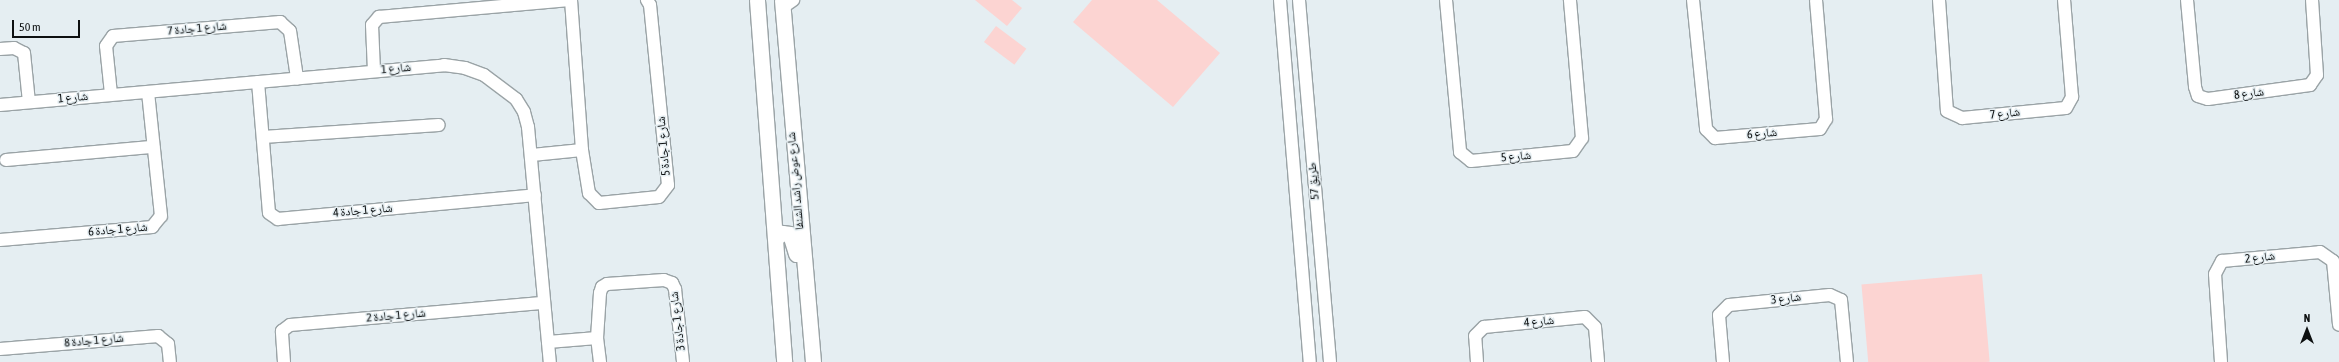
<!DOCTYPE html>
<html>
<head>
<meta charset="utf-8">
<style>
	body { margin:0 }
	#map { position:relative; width:2339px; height:362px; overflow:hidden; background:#e5eef2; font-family:"Asap Condensed","Noto Naskh Arabic",sans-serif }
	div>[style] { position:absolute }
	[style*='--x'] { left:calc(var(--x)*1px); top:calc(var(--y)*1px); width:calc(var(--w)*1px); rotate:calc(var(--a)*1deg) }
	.green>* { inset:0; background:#fcd4d2; transform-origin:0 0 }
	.roads { filter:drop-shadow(1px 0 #9aa3a6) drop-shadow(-1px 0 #9aa3a6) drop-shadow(0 1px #9aa3a6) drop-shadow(0 -1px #9aa3a6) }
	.minor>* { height:12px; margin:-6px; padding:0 6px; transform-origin:6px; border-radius:6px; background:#fff }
	.major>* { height:15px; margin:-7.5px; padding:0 7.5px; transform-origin:7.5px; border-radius:7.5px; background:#fff }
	span { translate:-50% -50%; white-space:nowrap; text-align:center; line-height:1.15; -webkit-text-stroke:3px #e5eef2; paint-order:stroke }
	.street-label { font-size:12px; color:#0d1011 }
	.north { position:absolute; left:2287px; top:310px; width:40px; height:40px; -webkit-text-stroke:3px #e5eef2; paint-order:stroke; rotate:0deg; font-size:11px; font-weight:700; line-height:16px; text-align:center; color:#0d1011 }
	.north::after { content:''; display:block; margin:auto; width:14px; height:18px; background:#0d1011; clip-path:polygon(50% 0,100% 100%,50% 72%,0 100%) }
	.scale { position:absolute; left:12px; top:20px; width:68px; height:18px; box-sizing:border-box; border:2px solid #0d1011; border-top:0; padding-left:5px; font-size:12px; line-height:14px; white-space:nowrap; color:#0d1011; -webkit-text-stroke:3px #e5eef2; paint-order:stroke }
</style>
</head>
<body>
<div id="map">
	<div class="green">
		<i style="clip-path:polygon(975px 0,1012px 0,1022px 8px,1007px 26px)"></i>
		<i style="clip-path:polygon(1092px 0,1157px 0,1220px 53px,1173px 107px,1073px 22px)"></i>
		<i style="left:996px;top:26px;width:38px;height:20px;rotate:37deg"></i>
		<i style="left:1982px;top:274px;width:88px;height:121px;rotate:85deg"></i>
	</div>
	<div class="roads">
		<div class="minor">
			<i style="--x:571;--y:0;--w:150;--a:85.8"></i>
			<i style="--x:582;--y:150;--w:44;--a:80.8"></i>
			<i style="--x:589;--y:193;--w:14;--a:45"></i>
			<i style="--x:599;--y:203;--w:60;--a:-5.7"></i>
			<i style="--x:659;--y:197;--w:15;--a:-53"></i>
			<i style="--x:668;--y:185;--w:181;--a:-95.7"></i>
			<i style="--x:650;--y:5;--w:6;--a:-121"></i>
			<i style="--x:1280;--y:0;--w:363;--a:85.3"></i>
			<i style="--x:1299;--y:0;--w:363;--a:85.1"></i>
			<i style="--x:1446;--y:0;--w:153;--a:84.7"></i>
			<i style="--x:1460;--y:152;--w:14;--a:39"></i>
			<i style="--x:1471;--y:161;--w:102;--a:-5.6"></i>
			<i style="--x:1573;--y:151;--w:16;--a:-55"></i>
			<i style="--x:1582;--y:138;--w:139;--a:-95"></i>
			<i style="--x:1693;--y:0;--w:130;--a:84.2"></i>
			<i style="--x:1706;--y:129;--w:13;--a:45"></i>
			<i style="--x:1715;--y:138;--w:105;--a:-4.9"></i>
			<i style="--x:1820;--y:129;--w:12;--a:-59"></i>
			<i style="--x:1826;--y:119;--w:119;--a:-94.8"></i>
			<i style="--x:1939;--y:0;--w:111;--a:85.9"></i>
			<i style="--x:1947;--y:111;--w:17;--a:25"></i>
			<i style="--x:1962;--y:118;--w:104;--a:-5.5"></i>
			<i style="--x:2066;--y:108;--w:13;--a:-61"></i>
			<i style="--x:2072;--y:97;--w:97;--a:-94.7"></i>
			<i style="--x:2187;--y:0;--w:87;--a:84.7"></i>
			<i style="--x:2195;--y:87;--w:9;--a:72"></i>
			<i style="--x:2198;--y:96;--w:10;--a:17"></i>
			<i style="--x:2208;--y:99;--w:103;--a:-7.8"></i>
			<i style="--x:2310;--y:85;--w:12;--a:-55"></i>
			<i style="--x:2317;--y:75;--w:75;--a:-93.8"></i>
			<i style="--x:782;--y:8;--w:14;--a:-36"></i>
			<i style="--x:0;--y:49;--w:14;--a:-4"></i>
			<i style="--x:14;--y:48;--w:11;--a:27"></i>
			<i style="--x:24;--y:53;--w:49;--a:84.2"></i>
			<i style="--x:374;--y:71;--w:46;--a:-92.5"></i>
			<i style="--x:372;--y:25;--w:11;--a:-49"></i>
			<i style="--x:379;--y:17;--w:191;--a:-5.1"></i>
			<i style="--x:258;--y:82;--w:131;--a:85.2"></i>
			<i style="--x:269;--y:213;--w:11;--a:34"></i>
			<i style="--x:278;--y:219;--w:258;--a:-5.3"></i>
			<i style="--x:111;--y:94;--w:48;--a:-95.9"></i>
			<i style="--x:106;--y:46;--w:12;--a:-55"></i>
			<i style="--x:113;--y:36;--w:168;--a:-4.8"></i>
			<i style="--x:280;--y:22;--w:13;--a:42"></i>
			<i style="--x:290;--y:31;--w:48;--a:81.5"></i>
			<i style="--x:0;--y:105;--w:446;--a:-5.1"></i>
			<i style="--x:444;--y:65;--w:21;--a:8"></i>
			<i style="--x:465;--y:68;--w:20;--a:20"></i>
			<i style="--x:484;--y:75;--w:40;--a:37"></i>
			<i style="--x:516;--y:99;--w:15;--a:58"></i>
			<i style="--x:524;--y:112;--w:16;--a:75"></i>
			<i style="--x:528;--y:127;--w:236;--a:84.7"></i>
			<i style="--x:263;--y:137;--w:176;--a:-3.9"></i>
			<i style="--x:532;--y:155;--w:50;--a:-5.7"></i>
			<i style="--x:6;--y:160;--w:148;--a:-5.1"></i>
			<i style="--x:0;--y:240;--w:153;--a:-4.9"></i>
			<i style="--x:152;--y:227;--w:14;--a:-51"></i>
			<i style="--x:161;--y:216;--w:124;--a:-96"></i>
			<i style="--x:548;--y:342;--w:49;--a:-4.7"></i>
			<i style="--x:0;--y:349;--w:159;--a:-4.7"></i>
			<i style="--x:158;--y:336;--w:13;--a:39"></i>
			<i style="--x:168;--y:344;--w:18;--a:84"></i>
			<i style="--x:284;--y:362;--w:31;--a:-94"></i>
			<i style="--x:282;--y:331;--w:10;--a:-37"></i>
			<i style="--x:290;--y:325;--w:255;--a:-5"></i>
			<i style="--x:600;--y:362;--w:24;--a:-97"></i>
			<i style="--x:597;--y:338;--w:45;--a:-86.2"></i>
			<i style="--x:600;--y:293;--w:6;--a:-72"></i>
			<i style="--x:602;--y:287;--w:6;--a:-31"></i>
			<i style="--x:607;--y:284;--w:57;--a:-4"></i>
			<i style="--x:664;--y:280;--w:9;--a:21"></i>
			<i style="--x:672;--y:283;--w:7;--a:63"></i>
			<i style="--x:675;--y:289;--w:73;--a:83.7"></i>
			<i style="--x:1477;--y:362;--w:26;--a:-94"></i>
			<i style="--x:1475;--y:336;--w:13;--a:-45"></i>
			<i style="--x:1484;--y:327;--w:101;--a:-5.7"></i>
			<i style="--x:1585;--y:317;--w:14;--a:45"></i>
			<i style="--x:1595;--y:327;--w:35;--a:85"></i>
			<i style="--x:1723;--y:362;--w:47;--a:-94.9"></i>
			<i style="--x:1719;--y:315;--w:14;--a:-45"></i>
			<i style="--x:1729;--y:305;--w:101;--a:-5.7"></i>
			<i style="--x:1830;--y:295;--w:12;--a:24"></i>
			<i style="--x:1841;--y:300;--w:62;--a:84.5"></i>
			<i style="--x:2221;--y:362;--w:88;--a:-93.9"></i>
			<i style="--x:2215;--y:274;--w:15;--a:-62"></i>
			<i style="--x:2222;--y:261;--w:98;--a:-5.2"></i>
			<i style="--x:2320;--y:252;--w:16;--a:35"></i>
			<i style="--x:2333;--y:261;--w:64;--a:84.6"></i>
		</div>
		<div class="major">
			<i style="--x:757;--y:0;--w:363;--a:85.7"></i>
			<i style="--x:782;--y:0;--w:363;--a:85.1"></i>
			<i style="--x:776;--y:238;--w:8;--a:-40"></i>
			<i style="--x:782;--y:233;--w:8;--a:7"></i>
			<i style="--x:790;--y:234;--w:21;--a:73"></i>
		</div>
	</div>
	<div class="street-label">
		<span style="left:197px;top:29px;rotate:-5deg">شارع 1 جادة 7</span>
		<span style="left:396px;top:69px;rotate:-5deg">شارع 1</span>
		<span style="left:2249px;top:94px;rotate:-7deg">شارع 8</span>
		<span style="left:73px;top:98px;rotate:-5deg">شارع 1</span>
		<span style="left:2005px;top:114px;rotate:-6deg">شارع 7</span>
		<span style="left:1762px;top:134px;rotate:-5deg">شارع 6</span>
		<span style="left:664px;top:146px;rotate:-95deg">شارع 1 جادة 5</span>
		<span style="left:1516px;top:157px;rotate:-5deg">شارع 5</span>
		<span style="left:796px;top:181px;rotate:-95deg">شارع عوض راشد الشنفا</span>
		<span style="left:1314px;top:181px;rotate:-95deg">طريق 57</span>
		<span style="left:363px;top:211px;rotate:-5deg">شارع 1 جادة 4</span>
		<span style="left:118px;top:230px;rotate:-5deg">شارع 1 جادة 6</span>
		<span style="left:2260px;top:258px;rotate:-6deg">شارع 2</span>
		<span style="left:1786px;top:299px;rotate:-6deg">شارع 3</span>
		<span style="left:396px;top:316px;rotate:-5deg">شارع 1 جادة 2</span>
		<span style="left:678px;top:321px;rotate:-97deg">شارع 1 جادة 3</span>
		<span style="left:1539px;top:322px;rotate:-5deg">شارع 4</span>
		<span style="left:94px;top:341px;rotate:-5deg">شارع 1 جادة 8</span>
	</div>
	<div class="north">N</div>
	<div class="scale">50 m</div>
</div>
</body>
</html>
